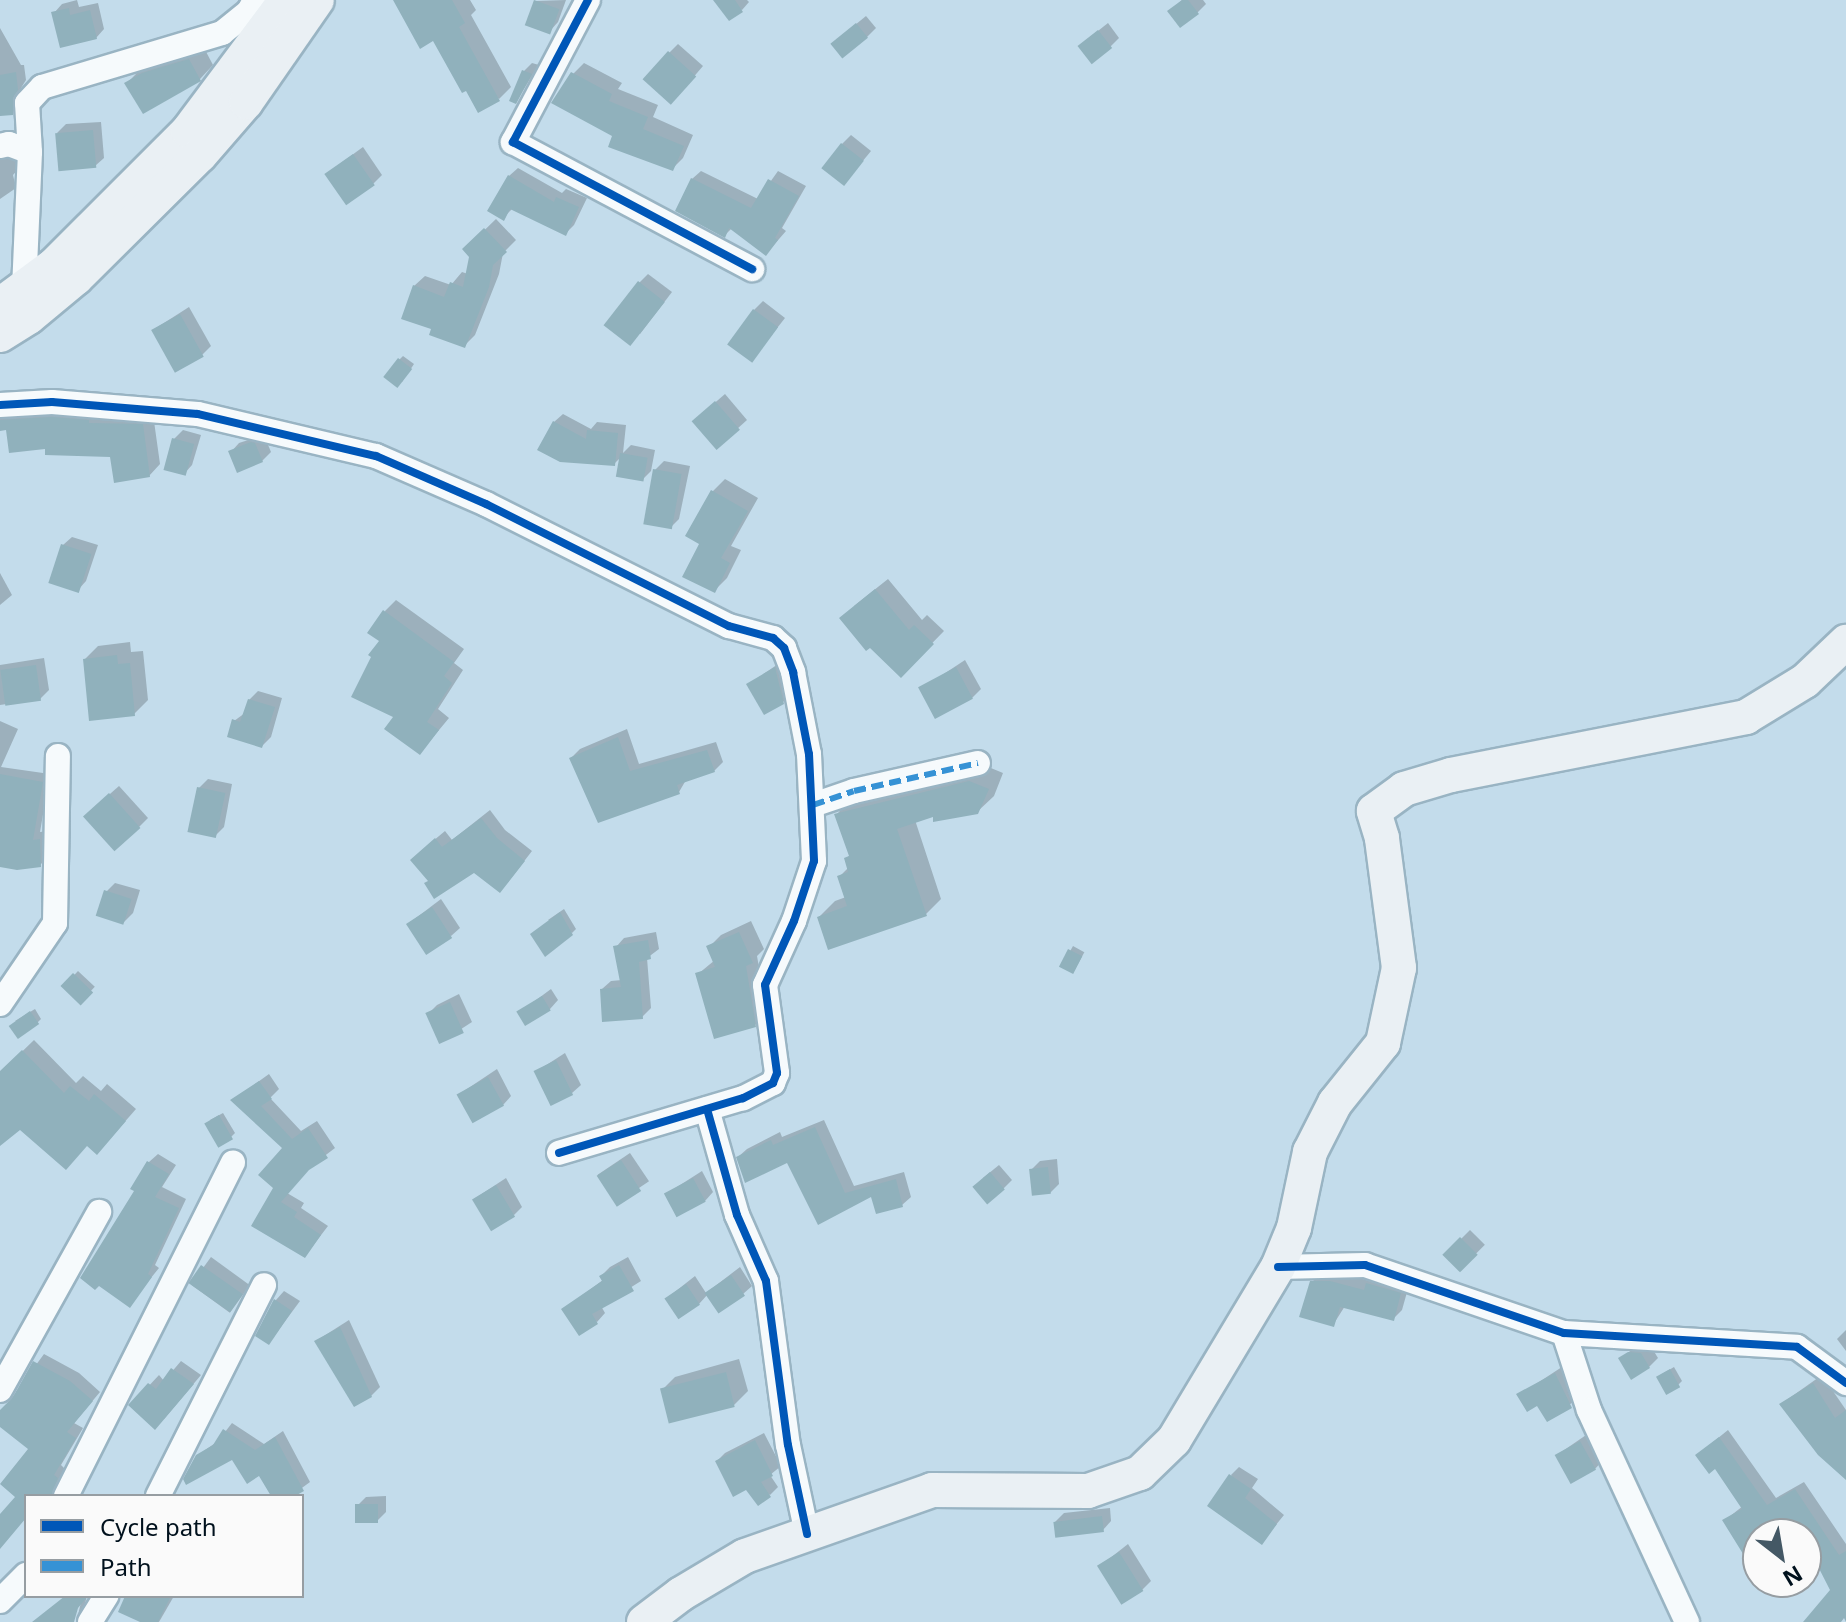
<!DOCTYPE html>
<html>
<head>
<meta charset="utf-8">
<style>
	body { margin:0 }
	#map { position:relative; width:1846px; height:1622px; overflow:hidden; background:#c3dceb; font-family:"Noto Sans",sans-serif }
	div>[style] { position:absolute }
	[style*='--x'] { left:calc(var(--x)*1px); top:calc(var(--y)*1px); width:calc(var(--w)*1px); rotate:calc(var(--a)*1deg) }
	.shadow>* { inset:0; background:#0003; transform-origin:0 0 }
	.building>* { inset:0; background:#90b1bc; transform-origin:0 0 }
	.roads { filter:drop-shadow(2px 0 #99b4c3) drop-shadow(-2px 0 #99b4c3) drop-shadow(0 2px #99b4c3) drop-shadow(0 -2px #99b4c3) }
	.minor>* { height:24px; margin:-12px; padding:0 12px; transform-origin:12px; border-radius:12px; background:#f6fafc }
	.secondary>* { height:34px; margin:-17px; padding:0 17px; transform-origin:17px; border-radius:17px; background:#eaf0f4 }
	.quiet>* { height:6px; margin-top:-3px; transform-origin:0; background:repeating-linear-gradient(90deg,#3692d5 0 12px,transparent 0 18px) }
	.cycleway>* { height:8px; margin:-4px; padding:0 4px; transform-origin:4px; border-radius:4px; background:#0057b8 }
	span { translate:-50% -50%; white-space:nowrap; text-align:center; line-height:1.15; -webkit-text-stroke:6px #fafafa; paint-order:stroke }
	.legend { position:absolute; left:24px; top:1494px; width:280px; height:104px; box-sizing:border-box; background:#fafafa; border:2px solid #969da2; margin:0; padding:10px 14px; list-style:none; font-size:24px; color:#00111d }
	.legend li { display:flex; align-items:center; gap:16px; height:40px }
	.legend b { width:40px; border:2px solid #969da2 }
	.north { position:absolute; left:1742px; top:1518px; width:80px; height:80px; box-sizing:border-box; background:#fafafa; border:2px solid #969da2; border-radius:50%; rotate:149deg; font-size:22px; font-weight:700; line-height:32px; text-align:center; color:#00111d }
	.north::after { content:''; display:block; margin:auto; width:28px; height:36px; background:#445865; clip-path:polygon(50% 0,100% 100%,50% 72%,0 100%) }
</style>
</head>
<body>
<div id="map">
	<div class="shadow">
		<i style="clip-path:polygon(77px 0,79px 7px,98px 3px,104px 29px,96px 38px,54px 13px,62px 4px)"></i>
		<i style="clip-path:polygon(395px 0,470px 0,476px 10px,471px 15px,511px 87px,499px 99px)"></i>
		<i style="clip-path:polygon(566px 0,558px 22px,550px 31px,536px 1px)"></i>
		<i style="clip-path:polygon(716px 0,747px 0,749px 2px,742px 10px)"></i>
		<i style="clip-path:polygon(1182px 0,1203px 0,1206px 4px,1197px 13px,1170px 11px)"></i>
		<i style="clip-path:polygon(866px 16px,876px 28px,867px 37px,833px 43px)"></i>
		<i style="clip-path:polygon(1108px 23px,1119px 38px,1110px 47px,1079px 46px)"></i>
		<i style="clip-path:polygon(0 28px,21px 65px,24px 65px,26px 80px,21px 88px,20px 104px,12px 113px,0 114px)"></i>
		<i style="clip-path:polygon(678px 44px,703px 66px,679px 94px,669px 53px)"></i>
		<i style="clip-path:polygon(203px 46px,213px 65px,200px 79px,127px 83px,141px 69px)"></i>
		<i style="clip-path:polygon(532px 63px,539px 65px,516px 101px,523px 72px)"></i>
		<i style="clip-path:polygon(584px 63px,622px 83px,618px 89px,658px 105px,653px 117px,693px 135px,683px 158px,672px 169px,615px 135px,573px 74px)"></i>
		<i style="clip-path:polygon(101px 122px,104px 158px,95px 166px,57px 133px,66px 124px)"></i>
		<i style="clip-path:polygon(851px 135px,871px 151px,844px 184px,842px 144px)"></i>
		<i style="clip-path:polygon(363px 147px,382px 175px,373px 184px,326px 174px)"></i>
		<i style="clip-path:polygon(0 149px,17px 152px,21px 166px,13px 175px,16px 188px,0 199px)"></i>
		<i style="clip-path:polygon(518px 168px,562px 193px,566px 189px,587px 198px,574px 225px,565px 234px,513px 208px,503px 218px,509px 176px)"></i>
		<i style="clip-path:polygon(701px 171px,758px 199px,778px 171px,806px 186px,782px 228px,786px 231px,766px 254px,732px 228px,725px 235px,692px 179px)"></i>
		<i style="clip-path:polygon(496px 219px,516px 240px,503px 253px,499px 274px,475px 335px,464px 346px,434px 328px,414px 286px,425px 276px,451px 285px,462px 272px,468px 274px,472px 256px,465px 249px)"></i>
		<i style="clip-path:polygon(648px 274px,672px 292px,640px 334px,639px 283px)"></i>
		<i style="clip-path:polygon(763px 301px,785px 318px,759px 351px,754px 310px)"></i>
		<i style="clip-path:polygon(189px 307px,211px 346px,202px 355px,153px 330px)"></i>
		<i style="clip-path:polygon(403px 356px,414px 364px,402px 382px,399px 360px)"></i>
		<i style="clip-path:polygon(725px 394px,747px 420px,717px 447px,703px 413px)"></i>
		<i style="clip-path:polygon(6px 408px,153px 414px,160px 464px,149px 476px,112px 455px,48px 446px,8px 428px,0 429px,0 414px)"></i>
		<i style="clip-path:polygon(563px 414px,591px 429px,597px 422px,626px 425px,623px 453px,631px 445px,655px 450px,651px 471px,642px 480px,622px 456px,614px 464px,554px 422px)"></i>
		<i style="clip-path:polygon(183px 430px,201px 435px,192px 465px,184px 474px,174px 439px)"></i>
		<i style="clip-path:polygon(264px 435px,271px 452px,262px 461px,231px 452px,239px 443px)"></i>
		<i style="clip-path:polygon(664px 461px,690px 466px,679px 519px,670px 528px,655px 470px)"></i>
		<i style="clip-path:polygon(725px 479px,758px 498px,731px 546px,741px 550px,727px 578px,715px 590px,702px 543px,713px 491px)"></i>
		<i style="clip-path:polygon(72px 537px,98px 545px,86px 581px,78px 590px,63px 545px)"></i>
		<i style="clip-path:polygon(0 573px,12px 595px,0 605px)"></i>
		<i style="clip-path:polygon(888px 579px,922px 620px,927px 615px,944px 631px,901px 675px,870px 646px,854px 606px)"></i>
		<i style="clip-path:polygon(396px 600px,464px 649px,454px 663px,463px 670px,438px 709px,449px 718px,420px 753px,396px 717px,385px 611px)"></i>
		<i style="clip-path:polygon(130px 642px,131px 652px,143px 651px,148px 700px,134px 714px,85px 659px,98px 646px)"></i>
		<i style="clip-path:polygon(44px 658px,49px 690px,40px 699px,0 705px,0 665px)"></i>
		<i style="clip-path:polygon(784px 660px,792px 693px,783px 702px,749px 684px)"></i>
		<i style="clip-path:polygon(965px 660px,981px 689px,972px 698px,921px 689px)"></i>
		<i style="clip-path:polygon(258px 691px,282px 698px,271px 737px,262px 746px,234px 721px,245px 713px,249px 700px)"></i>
		<i style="clip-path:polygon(0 721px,18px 729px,1px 767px,50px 774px,40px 832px,48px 831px,49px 856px,40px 865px,0 865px)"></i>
		<i style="clip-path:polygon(627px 729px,639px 764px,716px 742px,723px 762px,714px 771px,686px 780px,679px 792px,571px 758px,580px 749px)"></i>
		<i style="clip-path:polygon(986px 766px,1003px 773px,994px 796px,977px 812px,934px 814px,915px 820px,941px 899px,926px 914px,819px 917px,835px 901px,846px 897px,840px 876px,849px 867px,846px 859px,850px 855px,837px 814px,852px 798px)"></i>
		<i style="clip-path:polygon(208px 779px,232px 784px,224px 827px,215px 836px,199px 788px)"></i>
		<i style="clip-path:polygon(119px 786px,148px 818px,139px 827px,94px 808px)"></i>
		<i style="clip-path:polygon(490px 810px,505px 830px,532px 851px,508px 882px,475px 871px,430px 880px,421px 851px,445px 831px,452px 840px)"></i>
		<i style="clip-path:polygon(115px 883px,140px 890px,133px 913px,124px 922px,106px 892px)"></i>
		<i style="clip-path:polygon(441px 899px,460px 928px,451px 936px,408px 924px)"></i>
		<i style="clip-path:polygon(564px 909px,576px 929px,572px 933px,548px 920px)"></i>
		<i style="clip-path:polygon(751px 921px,764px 949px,757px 956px,767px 1013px,755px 1025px,698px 974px,715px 960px,709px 947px,721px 935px)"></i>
		<i style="clip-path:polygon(656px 932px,659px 949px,647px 958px,651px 1008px,642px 1017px,602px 989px,611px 981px,622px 980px,616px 947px,624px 938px)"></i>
		<i style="left:1073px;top:946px;width:13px;height:23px;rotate:29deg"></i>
		<i style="left:78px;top:971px;width:23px;height:21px;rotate:43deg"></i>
		<i style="clip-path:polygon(551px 989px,558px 1000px,550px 1009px,520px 1012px)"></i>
		<i style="clip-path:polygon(459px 994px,472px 1022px,441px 1042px,428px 1014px,437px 1005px)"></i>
		<i style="clip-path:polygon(35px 1009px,41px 1019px,37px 1023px,15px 1021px)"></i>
		<i style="clip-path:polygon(34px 1040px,76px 1083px,83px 1076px,101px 1091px,107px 1084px,136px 1109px,108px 1141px,88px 1144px,20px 1128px,0 1143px,0 1073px)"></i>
		<i style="clip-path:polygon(565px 1053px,581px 1085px,572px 1093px,537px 1071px)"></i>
		<i style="clip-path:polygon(497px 1069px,511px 1096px,503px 1105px,458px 1095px)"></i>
		<i style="clip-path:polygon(269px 1074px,279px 1089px,270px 1098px,301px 1131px,317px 1121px,335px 1148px,310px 1167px,287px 1193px,304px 1203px,301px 1208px,328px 1226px,305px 1256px,253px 1225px,276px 1188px,284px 1148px,233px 1100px)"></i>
		<i style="clip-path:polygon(223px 1113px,235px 1133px,231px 1137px,210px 1120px)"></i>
		<i style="clip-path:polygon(824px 1120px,854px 1186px,904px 1172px,911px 1197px,902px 1205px,872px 1194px,819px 1222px,788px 1160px,738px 1157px,747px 1149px,780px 1132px,782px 1137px)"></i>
		<i style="left:630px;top:1153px;width:34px;height:39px;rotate:56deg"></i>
		<i style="clip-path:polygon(158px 1154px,176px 1165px,162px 1187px,186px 1199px,155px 1265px,159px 1268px,129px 1305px,99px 1284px,149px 1162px)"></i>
		<i style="clip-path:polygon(1057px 1159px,1059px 1184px,1050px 1193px,1031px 1170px,1040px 1161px)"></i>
		<i style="clip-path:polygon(999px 1165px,1012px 1180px,1003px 1189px,983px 1178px)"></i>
		<i style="clip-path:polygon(702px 1171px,713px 1192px,705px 1201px,666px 1194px)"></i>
		<i style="clip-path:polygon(506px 1178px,522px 1207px,514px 1215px,474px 1199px)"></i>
		<i style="left:1470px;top:1230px;width:21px;height:35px;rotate:45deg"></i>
		<i style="left:211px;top:1257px;width:48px;height:34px;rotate:36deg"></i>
		<i style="clip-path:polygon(628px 1257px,641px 1281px,601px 1306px,605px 1313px,597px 1322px,564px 1309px,603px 1280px,601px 1276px,610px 1267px)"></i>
		<i style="clip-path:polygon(740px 1267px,752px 1286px,743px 1294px,708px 1294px,699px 1304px,667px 1298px,695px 1276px,706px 1293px)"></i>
		<i style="clip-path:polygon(1321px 1273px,1340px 1273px,1370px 1281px,1376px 1276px,1409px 1285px,1402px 1310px,1393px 1319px,1345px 1306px,1333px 1325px,1312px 1282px)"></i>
		<i style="clip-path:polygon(284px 1291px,300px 1301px,269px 1343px,258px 1335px,276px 1300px)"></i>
		<i style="clip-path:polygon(349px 1320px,380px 1387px,371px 1396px,316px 1341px)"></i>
		<i style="clip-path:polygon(1846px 1330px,1846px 1351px,1837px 1339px)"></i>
		<i style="clip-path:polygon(1639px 1344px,1650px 1345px,1658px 1358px,1649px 1367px,1620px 1359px)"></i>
		<i style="clip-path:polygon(44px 1354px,79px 1373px,100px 1392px,74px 1423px,83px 1428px,61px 1465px,65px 1469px,60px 1491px,56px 1496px,26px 1496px,26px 1517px,0 1548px,0 1517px,17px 1496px,31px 1449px,0 1425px,0 1414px)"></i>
		<i style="clip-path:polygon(739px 1359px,748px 1391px,734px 1405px,662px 1390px,675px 1377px)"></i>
		<i style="clip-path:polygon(181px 1361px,201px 1375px,164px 1419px,131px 1405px,159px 1375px,164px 1381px)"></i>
		<i style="clip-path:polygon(1565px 1365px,1580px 1397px,1548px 1420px,1538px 1403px,1519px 1395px)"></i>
		<i style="clip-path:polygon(1674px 1367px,1682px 1381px,1678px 1385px,1662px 1374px)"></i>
		<i style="clip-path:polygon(1822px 1375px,1846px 1410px,1846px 1478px,1781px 1404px)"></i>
		<i style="clip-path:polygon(232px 1423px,264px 1444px,283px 1431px,310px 1482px,291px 1496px,273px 1496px,260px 1473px,232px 1457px,197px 1456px,218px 1441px)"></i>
		<i style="clip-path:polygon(1728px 1430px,1776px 1498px,1804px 1482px,1846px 1544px,1846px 1615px,1840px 1622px,1806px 1622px,1832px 1591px,1809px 1545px,1806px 1547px,1806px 1534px,1758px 1534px,1758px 1574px,1725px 1520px,1743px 1506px,1716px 1466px,1697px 1455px)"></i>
		<i style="clip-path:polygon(764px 1433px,781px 1466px,770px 1475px,778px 1487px,770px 1495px,717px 1461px,725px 1453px)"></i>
		<i style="clip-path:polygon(1589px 1433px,1603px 1460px,1595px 1469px,1557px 1455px)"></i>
		<i style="clip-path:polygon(1239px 1467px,1258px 1479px,1252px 1488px,1284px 1515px,1262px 1542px,1231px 1475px)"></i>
		<i style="clip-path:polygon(386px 1496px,386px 1512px,377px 1521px,357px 1506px,366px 1497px)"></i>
		<i style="clip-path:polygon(1110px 1508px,1111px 1521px,1103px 1530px,1055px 1522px,1064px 1513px)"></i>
		<i style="clip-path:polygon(1128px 1544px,1151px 1581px,1142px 1590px,1100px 1566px)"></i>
		<i style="clip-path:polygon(68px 1596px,87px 1596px,83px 1611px,78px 1615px,82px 1598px,71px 1622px,38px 1622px)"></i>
		<i style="clip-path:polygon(127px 1596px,174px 1596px,159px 1622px,145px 1622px)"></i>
	</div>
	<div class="building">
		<i style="clip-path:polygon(393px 0,452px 0,465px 23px,459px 27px,500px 101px,478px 113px,466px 91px,462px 93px,433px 41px,420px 49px)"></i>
		<i style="left:534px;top:0;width:27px;height:27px;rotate:20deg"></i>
		<i style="clip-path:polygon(713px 0,735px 0,743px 12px,729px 21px)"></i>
		<i style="clip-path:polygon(1182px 0,1188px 0,1199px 14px,1180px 28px,1167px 11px)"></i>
		<i style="clip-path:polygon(69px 8px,70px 15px,90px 10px,97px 39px,60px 48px,51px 12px)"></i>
		<i style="left:856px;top:23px;width:19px;height:33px;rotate:51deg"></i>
		<i style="left:1098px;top:30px;width:23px;height:26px;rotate:52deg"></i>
		<i style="left:668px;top:51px;width:38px;height:38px;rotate:42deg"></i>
		<i style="clip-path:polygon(189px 59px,201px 81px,143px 114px,124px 83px,142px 73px)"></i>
		<i style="clip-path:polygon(522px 70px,532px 74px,516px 104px,509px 101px)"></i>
		<i style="clip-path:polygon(16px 72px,18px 90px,13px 98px,13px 115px,0 116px,0 75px)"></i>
		<i style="clip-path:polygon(571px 72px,612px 94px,609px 101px,648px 117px,643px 129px,684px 146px,673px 171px,608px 147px,612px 136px,551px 103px)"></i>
		<i style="left:93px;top:130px;width:38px;height:38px;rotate:85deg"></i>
		<i style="left:841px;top:143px;width:29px;height:32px;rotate:38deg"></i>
		<i style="left:353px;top:154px;width:38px;height:35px;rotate:55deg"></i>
		<i style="clip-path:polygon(508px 175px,554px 202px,556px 197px,579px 207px,566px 236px,510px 209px,504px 221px,487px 211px)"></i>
		<i style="clip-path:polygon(691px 178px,751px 208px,768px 179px,799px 196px,775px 238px,778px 240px,766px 256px,729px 228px,725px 238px,675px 211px)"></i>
		<i style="clip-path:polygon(484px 228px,507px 252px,493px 265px,489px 287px,465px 348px,429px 335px,431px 329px,401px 319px,413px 285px,444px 297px,450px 282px,463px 287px,469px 257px,462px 249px)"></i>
		<i style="left:638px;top:281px;width:34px;height:56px;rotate:38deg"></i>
		<i style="left:753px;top:309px;width:31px;height:44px;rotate:36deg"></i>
		<i style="left:180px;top:314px;width:49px;height:33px;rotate:61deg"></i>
		<i style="left:398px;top:358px;width:18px;height:24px;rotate:38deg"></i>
		<i style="left:715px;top:401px;width:38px;height:31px;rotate:49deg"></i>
		<i style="clip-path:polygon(52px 417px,89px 420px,89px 423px,143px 424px,150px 477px,114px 483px,110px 457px,45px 455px,45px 449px,9px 453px,6px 430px,0 431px,0 420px)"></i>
		<i style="clip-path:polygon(553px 421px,586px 439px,587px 430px,618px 433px,615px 466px,560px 462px,537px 450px)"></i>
		<i style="left:172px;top:438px;width:23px;height:33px;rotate:15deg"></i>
		<i style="clip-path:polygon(251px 442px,255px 443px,263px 462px,237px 473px,228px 451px)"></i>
		<i style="left:620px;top:453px;width:28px;height:24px;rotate:10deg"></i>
		<i style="left:653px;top:469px;width:29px;height:56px;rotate:10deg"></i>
		<i style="clip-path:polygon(711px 490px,748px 511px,721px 558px,730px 563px,715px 593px,682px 577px,699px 544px,685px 536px)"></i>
		<i style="left:61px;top:544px;width:32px;height:41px;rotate:18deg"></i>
		<i style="clip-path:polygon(875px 589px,909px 630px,914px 625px,934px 644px,901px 678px,870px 648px,866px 651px,839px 618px)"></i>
		<i style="clip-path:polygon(383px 610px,454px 662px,444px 676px,452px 683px,427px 722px,439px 730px,420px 755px,384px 729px,393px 717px,351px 697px,371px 657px,368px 655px,379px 641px,367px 633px)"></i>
		<i style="clip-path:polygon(117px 655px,118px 664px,130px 663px,135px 716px,89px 721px,83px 659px)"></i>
		<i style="left:36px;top:665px;width:36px;height:36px;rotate:82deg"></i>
		<i style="clip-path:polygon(775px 667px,784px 704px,764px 715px,746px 684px)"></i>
		<i style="left:956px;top:667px;width:36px;height:43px;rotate:62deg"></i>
		<i style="clip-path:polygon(248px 699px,275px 707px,262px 748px,227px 737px,232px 719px,240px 722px)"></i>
		<i style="clip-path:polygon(618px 737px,630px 771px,707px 750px,715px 772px,677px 785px,680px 794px,598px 823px,569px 758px)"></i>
		<i style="clip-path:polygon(0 774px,43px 782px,33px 840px,40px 839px,41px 867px,17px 870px,0 867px)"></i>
		<i style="clip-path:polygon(969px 781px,989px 789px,978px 814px,933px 822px,933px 817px,897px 829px,927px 916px,828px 950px,817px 917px,847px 906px,837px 876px,848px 872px,844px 858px,849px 856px,834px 814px)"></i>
		<i style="left:197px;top:787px;width:29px;height:46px;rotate:12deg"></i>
		<i style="left:109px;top:793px;width:47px;height:35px;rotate:48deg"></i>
		<i style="clip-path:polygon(481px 818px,497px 838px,525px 861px,500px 893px,474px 873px,434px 899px,424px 883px,428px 881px,410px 860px,435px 838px,442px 847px)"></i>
		<i style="left:104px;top:890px;width:29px;height:27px;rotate:18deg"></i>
		<i style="left:432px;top:907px;width:37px;height:31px;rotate:57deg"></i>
		<i style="clip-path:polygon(560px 912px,573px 935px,545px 957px,530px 934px)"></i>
		<i style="clip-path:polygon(739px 932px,753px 963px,746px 966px,756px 1027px,714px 1039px,695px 973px,715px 967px,706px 946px)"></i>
		<i style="clip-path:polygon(648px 940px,651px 959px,639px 962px,643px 1019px,602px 1022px,600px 989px,621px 987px,613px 946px)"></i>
		<i style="left:1068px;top:949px;width:16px;height:20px;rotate:27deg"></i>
		<i style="left:73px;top:973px;width:28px;height:18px;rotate:44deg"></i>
		<i style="left:542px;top:996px;width:17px;height:30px;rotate:59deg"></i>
		<i style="left:450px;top:1002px;width:34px;height:27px;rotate:66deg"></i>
		<i style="left:30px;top:1011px;width:16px;height:26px;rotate:55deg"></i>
		<i style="clip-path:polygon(22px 1050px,64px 1093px,70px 1086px,89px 1101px,94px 1094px,126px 1121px,97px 1155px,87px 1146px,66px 1170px,20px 1130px,0 1146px,0 1071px)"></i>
		<i style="left:556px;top:1060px;width:39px;height:25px;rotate:64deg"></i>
		<i style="left:488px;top:1077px;width:33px;height:36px;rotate:61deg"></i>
		<i style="clip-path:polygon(259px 1081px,272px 1099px,261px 1106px,292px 1139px,308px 1128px,328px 1158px,309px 1170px,281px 1202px,297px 1212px,294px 1217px,321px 1235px,305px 1258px,251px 1226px,273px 1188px,258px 1175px,282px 1148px,230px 1100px)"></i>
		<i style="left:219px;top:1115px;width:28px;height:17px;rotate:60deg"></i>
		<i style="clip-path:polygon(815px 1127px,845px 1193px,896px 1179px,903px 1207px,876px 1214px,871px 1197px,818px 1225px,787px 1163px,745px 1183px,736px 1157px,771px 1140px,773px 1145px)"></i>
		<i style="left:621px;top:1160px;width:37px;height:29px;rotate:57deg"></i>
		<i style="clip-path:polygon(147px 1161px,169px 1174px,155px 1197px,179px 1208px,148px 1274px,152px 1277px,130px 1308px,99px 1286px,95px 1290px,80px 1278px,134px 1191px,130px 1189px)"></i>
		<i style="left:1048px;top:1167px;width:27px;height:19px;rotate:84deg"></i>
		<i style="left:990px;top:1172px;width:23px;height:23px;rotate:50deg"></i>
		<i style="left:693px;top:1178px;width:27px;height:33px;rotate:62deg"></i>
		<i style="left:496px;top:1185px;width:37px;height:28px;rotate:59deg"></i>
		<i style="left:1460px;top:1237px;width:25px;height:25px;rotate:45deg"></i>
		<i style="left:201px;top:1265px;width:51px;height:22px;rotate:35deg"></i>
		<i style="clip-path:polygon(619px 1265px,634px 1291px,592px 1314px,598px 1324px,579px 1336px,561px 1309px,602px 1281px,599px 1276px)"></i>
		<i style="left:731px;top:1275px;width:25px;height:32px;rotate:56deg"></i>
		<i style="clip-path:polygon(1310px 1281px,1330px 1281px,1364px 1290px,1366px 1283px,1401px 1293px,1394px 1321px,1340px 1307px,1334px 1327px,1299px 1317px)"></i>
		<i style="left:686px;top:1284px;width:25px;height:26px;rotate:56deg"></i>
		<i style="clip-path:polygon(274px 1299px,292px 1311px,269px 1345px,255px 1336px)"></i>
		<i style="clip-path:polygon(340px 1327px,372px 1397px,354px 1407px,314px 1341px)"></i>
		<i style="clip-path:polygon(1628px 1352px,1641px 1353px,1650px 1368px,1631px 1380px,1618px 1358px)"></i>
		<i style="clip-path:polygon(33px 1361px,70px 1381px,93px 1401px,67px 1432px,76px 1438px,54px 1475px,58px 1478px,51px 1496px,26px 1496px,26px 1518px,0 1549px,0 1514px,15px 1497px,0 1484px,28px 1449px,0 1427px,0 1410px,13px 1397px)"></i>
		<i style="clip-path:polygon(171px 1368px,194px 1384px,155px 1430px,128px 1405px,148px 1383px,156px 1389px)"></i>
		<i style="left:1670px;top:1369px;width:21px;height:16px;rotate:61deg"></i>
		<i style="left:726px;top:1372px;width:36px;height:68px;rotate:76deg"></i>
		<i style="clip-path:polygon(1555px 1373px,1572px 1408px,1547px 1422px,1537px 1406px,1527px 1412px,1516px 1394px)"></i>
		<i style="clip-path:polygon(1813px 1383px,1835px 1418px,1846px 1410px,1846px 1480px,1818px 1455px,1779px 1404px)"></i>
		<i style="clip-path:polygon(223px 1429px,255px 1450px,275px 1437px,304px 1491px,295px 1496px,271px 1496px,259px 1476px,247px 1484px,232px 1460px,186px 1485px,183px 1479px,196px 1455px,213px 1445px)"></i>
		<i style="clip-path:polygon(1719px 1437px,1767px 1505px,1795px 1489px,1839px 1555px,1846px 1551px,1846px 1622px,1844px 1618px,1841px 1622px,1803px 1622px,1830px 1590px,1806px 1543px,1806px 1534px,1758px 1534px,1758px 1578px,1722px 1520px,1742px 1509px,1715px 1469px,1709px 1474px,1695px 1455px)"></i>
		<i style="clip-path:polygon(755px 1440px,773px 1476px,761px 1482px,771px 1497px,758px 1506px,746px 1490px,733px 1497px,715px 1461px)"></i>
		<i style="left:1580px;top:1441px;width:33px;height:29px;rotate:61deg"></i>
		<i style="clip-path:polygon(1229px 1474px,1251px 1489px,1245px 1498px,1277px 1524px,1262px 1545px,1207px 1506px)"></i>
		<i style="left:378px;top:1504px;width:19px;height:23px;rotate:90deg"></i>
		<i style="left:1102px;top:1516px;width:16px;height:49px;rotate:83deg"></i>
		<i style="left:1119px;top:1552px;width:46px;height:26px;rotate:58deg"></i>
		<i style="clip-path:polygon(65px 1596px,88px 1596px,78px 1608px,74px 1622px,32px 1622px)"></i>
		<i style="clip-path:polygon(125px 1596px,171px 1596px,158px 1622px,140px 1622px,118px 1612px)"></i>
	</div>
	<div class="roads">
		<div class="minor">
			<i style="--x:588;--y:0;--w:161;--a:117.8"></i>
			<i style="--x:513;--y:142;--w:271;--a:28"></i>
			<i style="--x:0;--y:146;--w:9;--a:-13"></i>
			<i style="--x:9;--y:144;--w:22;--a:21"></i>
			<i style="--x:30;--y:152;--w:135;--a:92.5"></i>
			<i style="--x:30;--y:152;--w:49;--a:-93.5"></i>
			<i style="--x:27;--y:103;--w:22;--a:-47"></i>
			<i style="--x:42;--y:87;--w:188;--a:-16.7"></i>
			<i style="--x:222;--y:33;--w:35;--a:-39"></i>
			<i style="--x:249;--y:11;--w:13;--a:-61"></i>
			<i style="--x:0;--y:405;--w:52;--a:-3.3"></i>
			<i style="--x:52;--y:402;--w:146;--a:4.7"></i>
			<i style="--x:198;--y:414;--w:183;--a:13.3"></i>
			<i style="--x:376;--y:456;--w:120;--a:23.6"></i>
			<i style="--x:486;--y:504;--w:272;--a:26.7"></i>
			<i style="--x:729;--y:626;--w:46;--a:15.3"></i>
			<i style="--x:773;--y:638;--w:15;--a:42"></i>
			<i style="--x:784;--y:648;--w:26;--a:69"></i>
			<i style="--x:793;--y:672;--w:84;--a:79"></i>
			<i style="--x:809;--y:754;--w:107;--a:87.3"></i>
			<i style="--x:814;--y:861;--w:63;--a:108.4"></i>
			<i style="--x:794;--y:921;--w:70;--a:114.4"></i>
			<i style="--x:765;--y:985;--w:89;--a:82.2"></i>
			<i style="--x:777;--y:1073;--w:11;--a:112"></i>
			<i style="--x:773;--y:1083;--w:34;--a:153"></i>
			<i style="--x:743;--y:1098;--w:192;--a:163.4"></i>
			<i style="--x:813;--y:805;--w:43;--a:-18.9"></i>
			<i style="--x:854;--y:791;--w:127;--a:-12.7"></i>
			<i style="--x:0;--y:1004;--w:98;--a:-55.8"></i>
			<i style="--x:55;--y:923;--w:167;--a:-89"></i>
			<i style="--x:707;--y:1109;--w:110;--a:74.2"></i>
			<i style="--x:737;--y:1215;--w:72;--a:66.3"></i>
			<i style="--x:766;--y:1281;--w:165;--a:82.4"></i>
			<i style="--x:788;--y:1445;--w:91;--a:77.9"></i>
			<i style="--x:1278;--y:1267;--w:87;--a:-1.3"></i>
			<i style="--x:1365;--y:1265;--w:210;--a:18.9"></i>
			<i style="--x:1564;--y:1333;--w:233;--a:3.4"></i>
			<i style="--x:1797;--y:1347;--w:61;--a:36.3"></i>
			<i style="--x:1564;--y:1333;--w:81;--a:72"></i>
			<i style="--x:1589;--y:1410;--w:234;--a:65.2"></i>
			<i style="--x:0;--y:1390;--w:204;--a:-60.9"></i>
			<i style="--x:66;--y:1496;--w:373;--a:-63.4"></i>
			<i style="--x:158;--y:1496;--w:236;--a:-63.3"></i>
			<i style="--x:0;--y:1601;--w:37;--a:-45"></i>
			<i style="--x:90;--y:1622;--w:31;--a:-58"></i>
		</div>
		<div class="secondary">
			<i style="--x:0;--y:305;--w:67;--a:-36.5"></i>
			<i style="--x:54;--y:265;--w:190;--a:-45"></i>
			<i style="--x:188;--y:131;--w:164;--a:-53.2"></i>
			<i style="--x:0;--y:335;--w:34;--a:-32"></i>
			<i style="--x:29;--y:317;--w:61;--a:-39.7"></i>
			<i style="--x:76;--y:278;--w:175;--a:-44.8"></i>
			<i style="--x:200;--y:155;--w:70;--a:-49"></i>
			<i style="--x:246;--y:102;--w:124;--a:-55.2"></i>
			<i style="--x:644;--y:1622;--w:46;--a:-37.1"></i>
			<i style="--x:681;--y:1594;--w:74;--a:-30.7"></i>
			<i style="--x:745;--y:1556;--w:198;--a:-19.4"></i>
			<i style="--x:932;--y:1490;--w:156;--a:0.4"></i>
			<i style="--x:1088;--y:1491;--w:55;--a:-19.1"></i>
			<i style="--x:1140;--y:1473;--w:47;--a:-44.1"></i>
			<i style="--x:1174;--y:1440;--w:202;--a:-59"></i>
			<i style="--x:1278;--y:1267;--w:42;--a:-67.7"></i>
			<i style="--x:1294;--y:1228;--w:78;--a:-78.1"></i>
			<i style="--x:1310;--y:1152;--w:55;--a:-63"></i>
			<i style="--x:1335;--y:1103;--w:77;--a:-51.3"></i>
			<i style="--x:1383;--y:1043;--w:77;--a:-78"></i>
			<i style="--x:1399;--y:968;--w:131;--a:-97.5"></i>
			<i style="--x:1382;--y:838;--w:28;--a:-107"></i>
			<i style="--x:1374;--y:811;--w:37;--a:-36"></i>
			<i style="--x:1404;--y:789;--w:49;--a:-16.6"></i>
			<i style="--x:1451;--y:775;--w:301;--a:-11.1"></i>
			<i style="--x:1746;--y:717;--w:69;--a:-31.4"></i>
			<i style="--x:1805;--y:681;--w:57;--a:-43.6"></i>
		</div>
	</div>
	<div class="quiet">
		<i style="--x:813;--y:805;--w:43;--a:-18.9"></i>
		<i style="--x:854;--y:791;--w:127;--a:-12.7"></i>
	</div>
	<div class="cycleway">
		<i style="--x:588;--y:0;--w:161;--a:117.8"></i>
		<i style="--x:513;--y:142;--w:271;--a:28"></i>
		<i style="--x:0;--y:405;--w:52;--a:-3.3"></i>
		<i style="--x:52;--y:402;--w:146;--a:4.7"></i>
		<i style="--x:198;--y:414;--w:183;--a:13.3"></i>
		<i style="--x:376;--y:456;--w:120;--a:23.6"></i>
		<i style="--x:486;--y:504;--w:272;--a:26.7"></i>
		<i style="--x:729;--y:626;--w:46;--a:15.3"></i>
		<i style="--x:773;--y:638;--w:15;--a:42"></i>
		<i style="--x:784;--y:648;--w:26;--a:69"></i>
		<i style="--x:793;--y:672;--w:84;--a:79"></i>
		<i style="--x:809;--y:754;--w:107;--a:87.3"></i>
		<i style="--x:814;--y:861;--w:63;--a:108.4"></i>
		<i style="--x:794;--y:921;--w:70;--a:114.4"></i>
		<i style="--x:765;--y:985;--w:89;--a:82.2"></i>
		<i style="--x:777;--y:1073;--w:11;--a:112"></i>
		<i style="--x:773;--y:1083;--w:34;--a:153"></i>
		<i style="--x:743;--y:1098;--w:192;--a:163.4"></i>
		<i style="--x:707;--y:1109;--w:110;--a:74.2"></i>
		<i style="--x:737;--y:1215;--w:72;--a:66.3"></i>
		<i style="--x:766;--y:1281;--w:165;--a:82.4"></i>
		<i style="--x:788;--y:1445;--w:91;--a:77.9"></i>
		<i style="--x:1278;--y:1267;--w:87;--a:-1.3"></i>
		<i style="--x:1365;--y:1265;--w:210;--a:18.9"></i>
		<i style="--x:1564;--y:1333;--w:233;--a:3.4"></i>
		<i style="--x:1797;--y:1347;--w:61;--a:36.3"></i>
	</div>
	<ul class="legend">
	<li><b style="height:10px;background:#0057b8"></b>Cycle path</li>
	<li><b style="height:10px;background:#3692d5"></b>Path</li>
	</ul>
	<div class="north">N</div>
</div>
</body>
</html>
